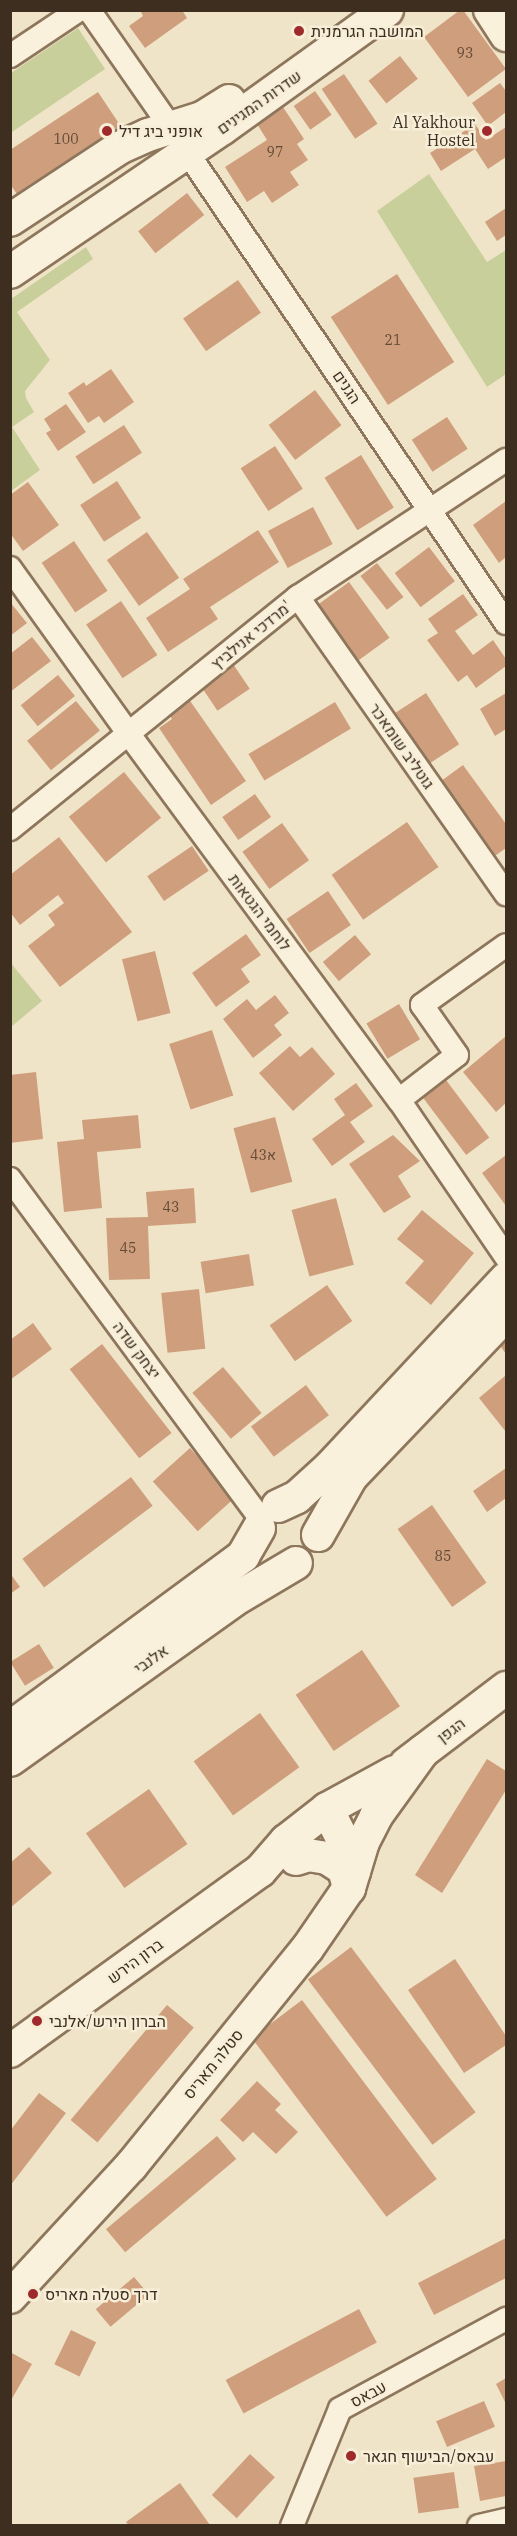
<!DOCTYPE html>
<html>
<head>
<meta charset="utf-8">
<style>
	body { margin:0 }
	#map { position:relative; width:517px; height:2536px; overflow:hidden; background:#f0e4c8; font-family:"IBM Plex Serif",Heebo,serif }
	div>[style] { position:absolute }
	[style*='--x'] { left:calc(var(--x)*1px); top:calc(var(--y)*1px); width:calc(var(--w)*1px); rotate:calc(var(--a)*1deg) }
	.green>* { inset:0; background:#c9cf9b }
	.building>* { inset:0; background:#cf9f7d; transform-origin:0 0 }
	.roads { filter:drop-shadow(2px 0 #8d765c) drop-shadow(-2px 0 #8d765c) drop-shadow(0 2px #8d765c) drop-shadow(0 -2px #8d765c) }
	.street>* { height:22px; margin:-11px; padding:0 11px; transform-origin:11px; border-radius:11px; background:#faf1dc }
	.secondary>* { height:32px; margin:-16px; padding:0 16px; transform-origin:16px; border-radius:16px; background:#faf1dc }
	.dots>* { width:16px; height:16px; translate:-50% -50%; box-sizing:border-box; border:3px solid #f7eed8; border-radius:50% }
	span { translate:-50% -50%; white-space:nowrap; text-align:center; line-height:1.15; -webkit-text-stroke:5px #f7eed8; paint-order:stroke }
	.number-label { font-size:14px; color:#624a37 }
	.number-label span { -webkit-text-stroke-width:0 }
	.poi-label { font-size:16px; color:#3d2e20 }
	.left { translate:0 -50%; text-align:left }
	.right { translate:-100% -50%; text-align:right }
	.street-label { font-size:16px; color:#3d2e20 }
	.frame { position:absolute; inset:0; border:12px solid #3d2e20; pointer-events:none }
</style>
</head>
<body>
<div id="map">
	<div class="green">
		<i style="clip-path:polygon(78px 28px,105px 69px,12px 132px,11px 73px)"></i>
		<i style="clip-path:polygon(429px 174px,487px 262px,506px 250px,506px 374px,487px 387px,377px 211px)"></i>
		<i style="clip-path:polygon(86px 247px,93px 259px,17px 312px,50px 360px,25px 391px,26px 398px,34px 412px,12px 427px,40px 470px,11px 491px,11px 299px)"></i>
		<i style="clip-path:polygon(10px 962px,42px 1001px,11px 1027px,10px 1027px)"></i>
	</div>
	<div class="building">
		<i style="clip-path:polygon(140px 10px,182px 10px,187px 18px,145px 48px,129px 26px,143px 16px)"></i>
		<i style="clip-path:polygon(460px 10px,463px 10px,506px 69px,468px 97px,424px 37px)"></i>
		<i style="left:400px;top:56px;width:29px;height:40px;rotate:52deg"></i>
		<i style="left:344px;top:74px;width:60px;height:27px;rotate:56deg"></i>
		<i style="clip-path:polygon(500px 83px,506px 91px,506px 112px,488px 126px,472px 103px)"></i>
		<i style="left:315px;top:91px;width:29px;height:26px;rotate:55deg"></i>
		<i style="clip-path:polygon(98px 92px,122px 128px,19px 197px,10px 184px,10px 150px)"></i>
		<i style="clip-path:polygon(283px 107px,304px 139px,297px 144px,308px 160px,290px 172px,299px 185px,272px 203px,264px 191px,247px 202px,225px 167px,267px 140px,257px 124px)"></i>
		<i style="clip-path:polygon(475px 124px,486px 140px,506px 127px,506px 157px,488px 169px,475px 149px,441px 171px,430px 153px)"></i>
		<i style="left:187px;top:193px;width:28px;height:62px;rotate:52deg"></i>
		<i style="clip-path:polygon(506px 208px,506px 235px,497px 241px,485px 222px)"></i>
		<i style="left:397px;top:274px;width:105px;height:79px;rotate:57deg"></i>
		<i style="left:238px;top:280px;width:40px;height:67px;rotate:55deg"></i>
		<i style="clip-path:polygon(111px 369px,134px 402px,104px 423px,99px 416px,88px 423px,68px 393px,84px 382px,86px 386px)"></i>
		<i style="left:315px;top:390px;width:44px;height:58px;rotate:53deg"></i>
		<i style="clip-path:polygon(66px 404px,86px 432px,58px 451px,46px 433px,51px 430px,44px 419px)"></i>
		<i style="left:447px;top:417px;width:38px;height:42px;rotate:57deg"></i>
		<i style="left:124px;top:425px;width:33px;height:58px;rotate:57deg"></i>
		<i style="left:275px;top:446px;width:51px;height:41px;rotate:57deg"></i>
		<i style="left:361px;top:455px;width:62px;height:43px;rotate:58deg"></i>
		<i style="left:117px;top:481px;width:44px;height:44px;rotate:57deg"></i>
		<i style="clip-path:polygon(28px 482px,59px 525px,23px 551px,10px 533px,10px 495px)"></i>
		<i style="clip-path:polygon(506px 501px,506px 557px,499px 563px,473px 525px)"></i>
		<i style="left:313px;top:507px;width:42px;height:51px;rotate:62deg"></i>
		<i style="clip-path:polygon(258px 530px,279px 562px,210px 607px,218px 619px,168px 652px,146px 618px,190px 589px,183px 579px)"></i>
		<i style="left:147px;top:532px;width:56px;height:49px;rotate:55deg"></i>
		<i style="left:74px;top:541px;width:60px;height:39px;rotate:56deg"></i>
		<i style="left:429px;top:547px;width:43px;height:43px;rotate:53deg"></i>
		<i style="left:377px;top:563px;width:43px;height:21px;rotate:52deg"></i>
		<i style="left:349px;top:582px;width:69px;height:42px;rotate:54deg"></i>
		<i style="clip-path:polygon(463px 594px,478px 615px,455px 631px,473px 655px,493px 640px,506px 659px,506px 666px,476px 688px,467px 675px,458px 682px,427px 640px,438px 633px,428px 619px)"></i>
		<i style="left:121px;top:601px;width:65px;height:42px;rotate:56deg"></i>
		<i style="clip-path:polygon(10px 602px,27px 623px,10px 636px)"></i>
		<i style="clip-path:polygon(32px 637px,51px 661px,10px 692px,10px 654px)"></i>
		<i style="left:233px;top:664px;width:30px;height:39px;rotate:56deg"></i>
		<i style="left:58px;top:675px;width:27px;height:48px;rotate:51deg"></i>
		<i style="left:426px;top:693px;width:61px;height:36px;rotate:57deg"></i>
		<i style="clip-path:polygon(506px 693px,506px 729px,495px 736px,480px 709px)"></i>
		<i style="clip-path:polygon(186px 695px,246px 781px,211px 805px,159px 728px,172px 719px,166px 709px)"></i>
		<i style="left:76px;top:701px;width:38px;height:63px;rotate:51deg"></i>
		<i style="left:335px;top:702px;width:31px;height:101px;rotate:59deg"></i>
		<i style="clip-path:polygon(463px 765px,506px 824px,506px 848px,492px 858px,437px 784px)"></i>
		<i style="left:124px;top:772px;width:59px;height:71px;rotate:51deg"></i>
		<i style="left:255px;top:794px;width:28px;height:40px;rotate:55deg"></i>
		<i style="left:407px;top:822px;width:55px;height:92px;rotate:55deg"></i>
		<i style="left:282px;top:823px;width:46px;height:49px;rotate:54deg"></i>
		<i style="clip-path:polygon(59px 837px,132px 932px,60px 987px,28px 946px,55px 925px,48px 915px,64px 903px,58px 895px,20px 925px,10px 912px,10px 875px)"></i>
		<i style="left:192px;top:846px;width:30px;height:54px;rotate:56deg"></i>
		<i style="left:328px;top:891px;width:41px;height:50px;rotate:56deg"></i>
		<i style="clip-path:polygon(246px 934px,261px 955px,241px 969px,250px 982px,216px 1007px,192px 973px)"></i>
		<i style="left:355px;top:935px;width:25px;height:42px;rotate:50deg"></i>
		<i style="left:155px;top:951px;width:64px;height:34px;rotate:76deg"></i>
		<i style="clip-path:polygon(275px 995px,289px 1013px,274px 1025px,282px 1035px,253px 1058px,223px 1019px,247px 999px,256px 1010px)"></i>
		<i style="left:399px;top:1004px;width:41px;height:38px;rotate:59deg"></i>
		<i style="left:212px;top:1030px;width:69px;height:45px;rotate:72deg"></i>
		<i style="clip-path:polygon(506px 1036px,506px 1103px,496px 1112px,463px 1072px)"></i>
		<i style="clip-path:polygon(290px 1046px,300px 1057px,312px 1047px,335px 1074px,293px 1111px,259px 1073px)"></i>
		<i style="clip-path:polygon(36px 1072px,43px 1139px,10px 1143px,10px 1075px)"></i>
		<i style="left:446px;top:1080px;width:72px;height:29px;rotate:53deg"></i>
		<i style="clip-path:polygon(356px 1083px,373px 1106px,350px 1122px,365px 1142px,332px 1166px,312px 1139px,345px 1115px,334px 1099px)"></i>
		<i style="clip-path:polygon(138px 1115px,141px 1148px,97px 1152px,102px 1208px,64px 1212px,57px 1142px,84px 1139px,82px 1120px)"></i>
		<i style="left:275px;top:1117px;width:67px;height:43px;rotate:75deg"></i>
		<i style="clip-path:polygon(393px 1135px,420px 1161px,398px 1176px,411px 1197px,384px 1213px,349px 1164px)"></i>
		<i style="clip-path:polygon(506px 1155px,506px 1206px,482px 1173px)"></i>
		<i style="clip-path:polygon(194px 1188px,196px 1223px,148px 1226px,150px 1279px,109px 1280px,106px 1218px,148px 1217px,146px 1192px)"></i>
		<i style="left:336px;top:1198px;width:69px;height:46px;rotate:75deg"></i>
		<i style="clip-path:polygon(422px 1210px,474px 1253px,431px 1305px,405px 1283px,424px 1261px,397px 1239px)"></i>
		<i style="left:249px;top:1254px;width:32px;height:49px;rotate:81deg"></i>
		<i style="left:327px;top:1285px;width:44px;height:70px;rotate:55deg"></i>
		<i style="left:199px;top:1289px;width:60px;height:38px;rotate:84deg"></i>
		<i style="clip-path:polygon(33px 1323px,52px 1349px,10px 1380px,10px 1340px)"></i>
		<i style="clip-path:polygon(506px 1331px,506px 1354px,496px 1340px)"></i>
		<i style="left:102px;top:1344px;width:113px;height:41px;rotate:52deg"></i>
		<i style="left:223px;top:1367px;width:60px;height:40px;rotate:50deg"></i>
		<i style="clip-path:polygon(506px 1375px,506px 1432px,479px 1398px)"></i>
		<i style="left:306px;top:1385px;width:38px;height:69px;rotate:53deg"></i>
		<i style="left:190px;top:1448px;width:67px;height:50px;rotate:48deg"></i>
		<i style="clip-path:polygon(506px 1468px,506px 1498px,487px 1512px,473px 1491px)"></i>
		<i style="left:131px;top:1477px;width:36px;height:136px;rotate:53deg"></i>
		<i style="left:432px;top:1505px;width:95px;height:42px;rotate:55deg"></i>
		<i style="clip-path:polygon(10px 1573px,20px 1587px,10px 1594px)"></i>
		<i style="left:39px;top:1644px;width:28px;height:34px;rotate:58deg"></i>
		<i style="left:362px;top:1650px;width:68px;height:80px;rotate:56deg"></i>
		<i style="left:260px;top:1713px;width:67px;height:82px;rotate:54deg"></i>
		<i style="clip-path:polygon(487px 1759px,506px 1771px,506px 1790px,442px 1893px,415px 1875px)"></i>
		<i style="left:149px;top:1789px;width:67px;height:77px;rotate:55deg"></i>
		<i style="clip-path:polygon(29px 1847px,52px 1873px,10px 1908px,10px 1863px)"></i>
		<i style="left:351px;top:1947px;width:207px;height:54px;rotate:53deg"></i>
		<i style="clip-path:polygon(455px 1959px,506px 2036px,506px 2045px,464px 2073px,408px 1990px)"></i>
		<i style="left:302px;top:2000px;width:224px;height:63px;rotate:53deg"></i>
		<i style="left:167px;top:2005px;width:35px;height:150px;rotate:40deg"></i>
		<i style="clip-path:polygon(257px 2081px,281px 2104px,275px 2110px,298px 2132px,276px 2154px,253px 2132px,243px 2142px,220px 2120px)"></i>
		<i style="clip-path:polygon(39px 2093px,66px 2113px,10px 2186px,10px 2131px)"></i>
		<i style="left:217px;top:2136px;width:30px;height:145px;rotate:50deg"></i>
		<i style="clip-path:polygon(506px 2238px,506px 2278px,434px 2315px,418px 2283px)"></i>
		<i style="left:134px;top:2277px;width:23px;height:50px;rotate:50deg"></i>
		<i style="left:359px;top:2309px;width:38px;height:151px;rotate:62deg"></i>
		<i style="left:71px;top:2330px;width:28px;height:38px;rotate:26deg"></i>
		<i style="clip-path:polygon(10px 2352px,32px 2364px,10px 2402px)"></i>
		<i style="clip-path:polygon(506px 2378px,506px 2404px,496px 2384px)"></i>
		<i style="left:484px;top:2401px;width:28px;height:52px;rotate:67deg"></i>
		<i style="left:250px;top:2454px;width:34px;height:56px;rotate:43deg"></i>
		<i style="clip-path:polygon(506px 2461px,506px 2496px,480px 2501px,474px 2466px)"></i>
		<i style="left:454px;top:2472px;width:36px;height:41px;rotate:82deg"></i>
		<i style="clip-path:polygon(180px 2483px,210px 2525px,129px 2526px,126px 2522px)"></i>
	</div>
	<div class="roads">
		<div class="street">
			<i style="--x:89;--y:10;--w:145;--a:55.1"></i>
			<i style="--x:10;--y:56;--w:83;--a:-33.7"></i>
			<i style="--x:187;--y:152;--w:569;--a:55.89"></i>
			<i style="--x:10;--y:568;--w:203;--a:54.4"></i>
			<i style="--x:128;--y:733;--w:456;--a:53.6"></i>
			<i style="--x:399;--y:1100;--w:190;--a:55.7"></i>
			<i style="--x:298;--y:597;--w:363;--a:55"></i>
			<i style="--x:10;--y:829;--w:370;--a:-38.9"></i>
			<i style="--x:298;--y:597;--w:249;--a:-33.4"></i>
			<i style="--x:399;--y:1100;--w:73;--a:-37.8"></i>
			<i style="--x:457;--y:1055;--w:61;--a:-125"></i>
			<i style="--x:422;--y:1005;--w:103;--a:-35.5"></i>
			<i style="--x:10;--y:1179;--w:425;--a:53.6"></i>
			<i style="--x:292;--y:2526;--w:126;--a:-67.7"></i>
			<i style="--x:340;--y:2409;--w:189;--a:-28.5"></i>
			<i style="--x:479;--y:2526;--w:28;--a:-13"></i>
		</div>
		<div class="secondary">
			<i style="--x:490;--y:10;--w:30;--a:57"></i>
			<i style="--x:10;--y:220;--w:131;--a:-33.4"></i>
			<i style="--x:119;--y:148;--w:32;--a:-24"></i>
			<i style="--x:148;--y:135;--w:57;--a:-17.5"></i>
			<i style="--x:202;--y:118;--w:32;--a:-32"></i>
			<i style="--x:10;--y:272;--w:257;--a:-34.1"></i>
			<i style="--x:223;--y:128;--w:202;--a:-35.7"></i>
			<i style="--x:278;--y:1506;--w:21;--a:-25"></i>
			<i style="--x:297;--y:1497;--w:45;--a:-42.3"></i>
			<i style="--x:330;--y:1467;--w:258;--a:-46.9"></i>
			<i style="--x:318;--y:1535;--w:67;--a:-60.4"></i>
			<i style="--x:351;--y:1477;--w:224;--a:-46.3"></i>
			<i style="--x:10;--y:1728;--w:290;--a:-36.4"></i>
			<i style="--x:243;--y:1556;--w:32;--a:-60"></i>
			<i style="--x:10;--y:1760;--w:275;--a:-35.5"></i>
			<i style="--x:234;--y:1600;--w:72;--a:-30.8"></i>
			<i style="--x:406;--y:1764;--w:126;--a:-37.2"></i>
			<i style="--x:327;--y:1809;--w:51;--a:62.9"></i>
			<i style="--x:350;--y:1854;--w:18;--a:77"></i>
			<i style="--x:296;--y:1859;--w:13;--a:-18"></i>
			<i style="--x:308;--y:1855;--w:19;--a:9"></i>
			<i style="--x:327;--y:1858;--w:20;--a:33"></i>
			<i style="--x:344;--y:1869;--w:20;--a:75"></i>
			<i style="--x:10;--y:2051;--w:308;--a:-35.8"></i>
			<i style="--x:260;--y:1871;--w:40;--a:-49"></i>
			<i style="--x:286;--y:1841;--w:52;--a:-38"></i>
			<i style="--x:327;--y:1809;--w:77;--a:-28.6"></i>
			<i style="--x:10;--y:2297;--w:178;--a:-47.3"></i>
			<i style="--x:131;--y:2166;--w:279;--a:-51"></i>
			<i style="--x:307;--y:1949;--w:74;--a:-55.5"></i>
			<i style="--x:349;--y:1888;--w:48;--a:-73.1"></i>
			<i style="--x:363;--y:1842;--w:29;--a:-63"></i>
			<i style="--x:376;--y:1816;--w:80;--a:-54.1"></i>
		</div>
	</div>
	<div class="dots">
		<i style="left:299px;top:31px;background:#9e2a2b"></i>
		<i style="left:107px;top:131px;background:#9e2a2b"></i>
		<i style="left:487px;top:131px;background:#9e2a2b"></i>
		<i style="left:37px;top:2021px;background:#9e2a2b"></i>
		<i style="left:33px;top:2294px;background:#9e2a2b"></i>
		<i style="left:351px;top:2456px;background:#9e2a2b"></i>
	</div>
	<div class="number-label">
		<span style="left:465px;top:53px">93</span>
		<span style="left:66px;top:139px">100</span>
		<span style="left:275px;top:152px">97</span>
		<span style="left:393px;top:340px">21</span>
		<span style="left:263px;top:1155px">43א</span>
		<span style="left:171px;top:1207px">43</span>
		<span style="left:128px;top:1248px">45</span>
		<span style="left:443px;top:1556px">85</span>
	</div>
	<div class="poi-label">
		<span class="left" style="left:311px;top:31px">המושבה הגרמנית</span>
		<span class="right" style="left:475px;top:131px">Al Yakhour<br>Hostel</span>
		<span class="left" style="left:119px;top:131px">אופני ביג דיל</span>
		<span class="left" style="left:49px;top:2021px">הברון הירש/אלנבי</span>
		<span class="left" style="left:45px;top:2294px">דרך סטלה מאריס</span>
		<span class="left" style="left:363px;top:2456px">עבאס/הבישוף חגאר</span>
	</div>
	<div class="street-label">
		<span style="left:259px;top:102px;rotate:-35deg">שדרות המגינים</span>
		<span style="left:347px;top:387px;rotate:56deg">הגנים</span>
		<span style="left:251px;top:635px;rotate:-39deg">מרדכי אנילביץ'</span>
		<span style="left:402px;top:746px;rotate:55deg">גוטליב שומאכר</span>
		<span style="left:260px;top:912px;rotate:53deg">לוחמי הגטאות</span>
		<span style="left:137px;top:1350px;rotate:53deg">יצחק שדה</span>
		<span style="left:151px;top:1659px;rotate:-35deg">אלנבי</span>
		<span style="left:451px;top:1730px;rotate:-37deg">הגפן</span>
		<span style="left:135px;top:1961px;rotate:-36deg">ברון הירש</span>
		<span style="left:213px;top:2064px;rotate:-51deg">סטלה מאריס</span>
		<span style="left:368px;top:2394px;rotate:-28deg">עבאס</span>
	</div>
	<div class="frame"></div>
</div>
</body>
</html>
